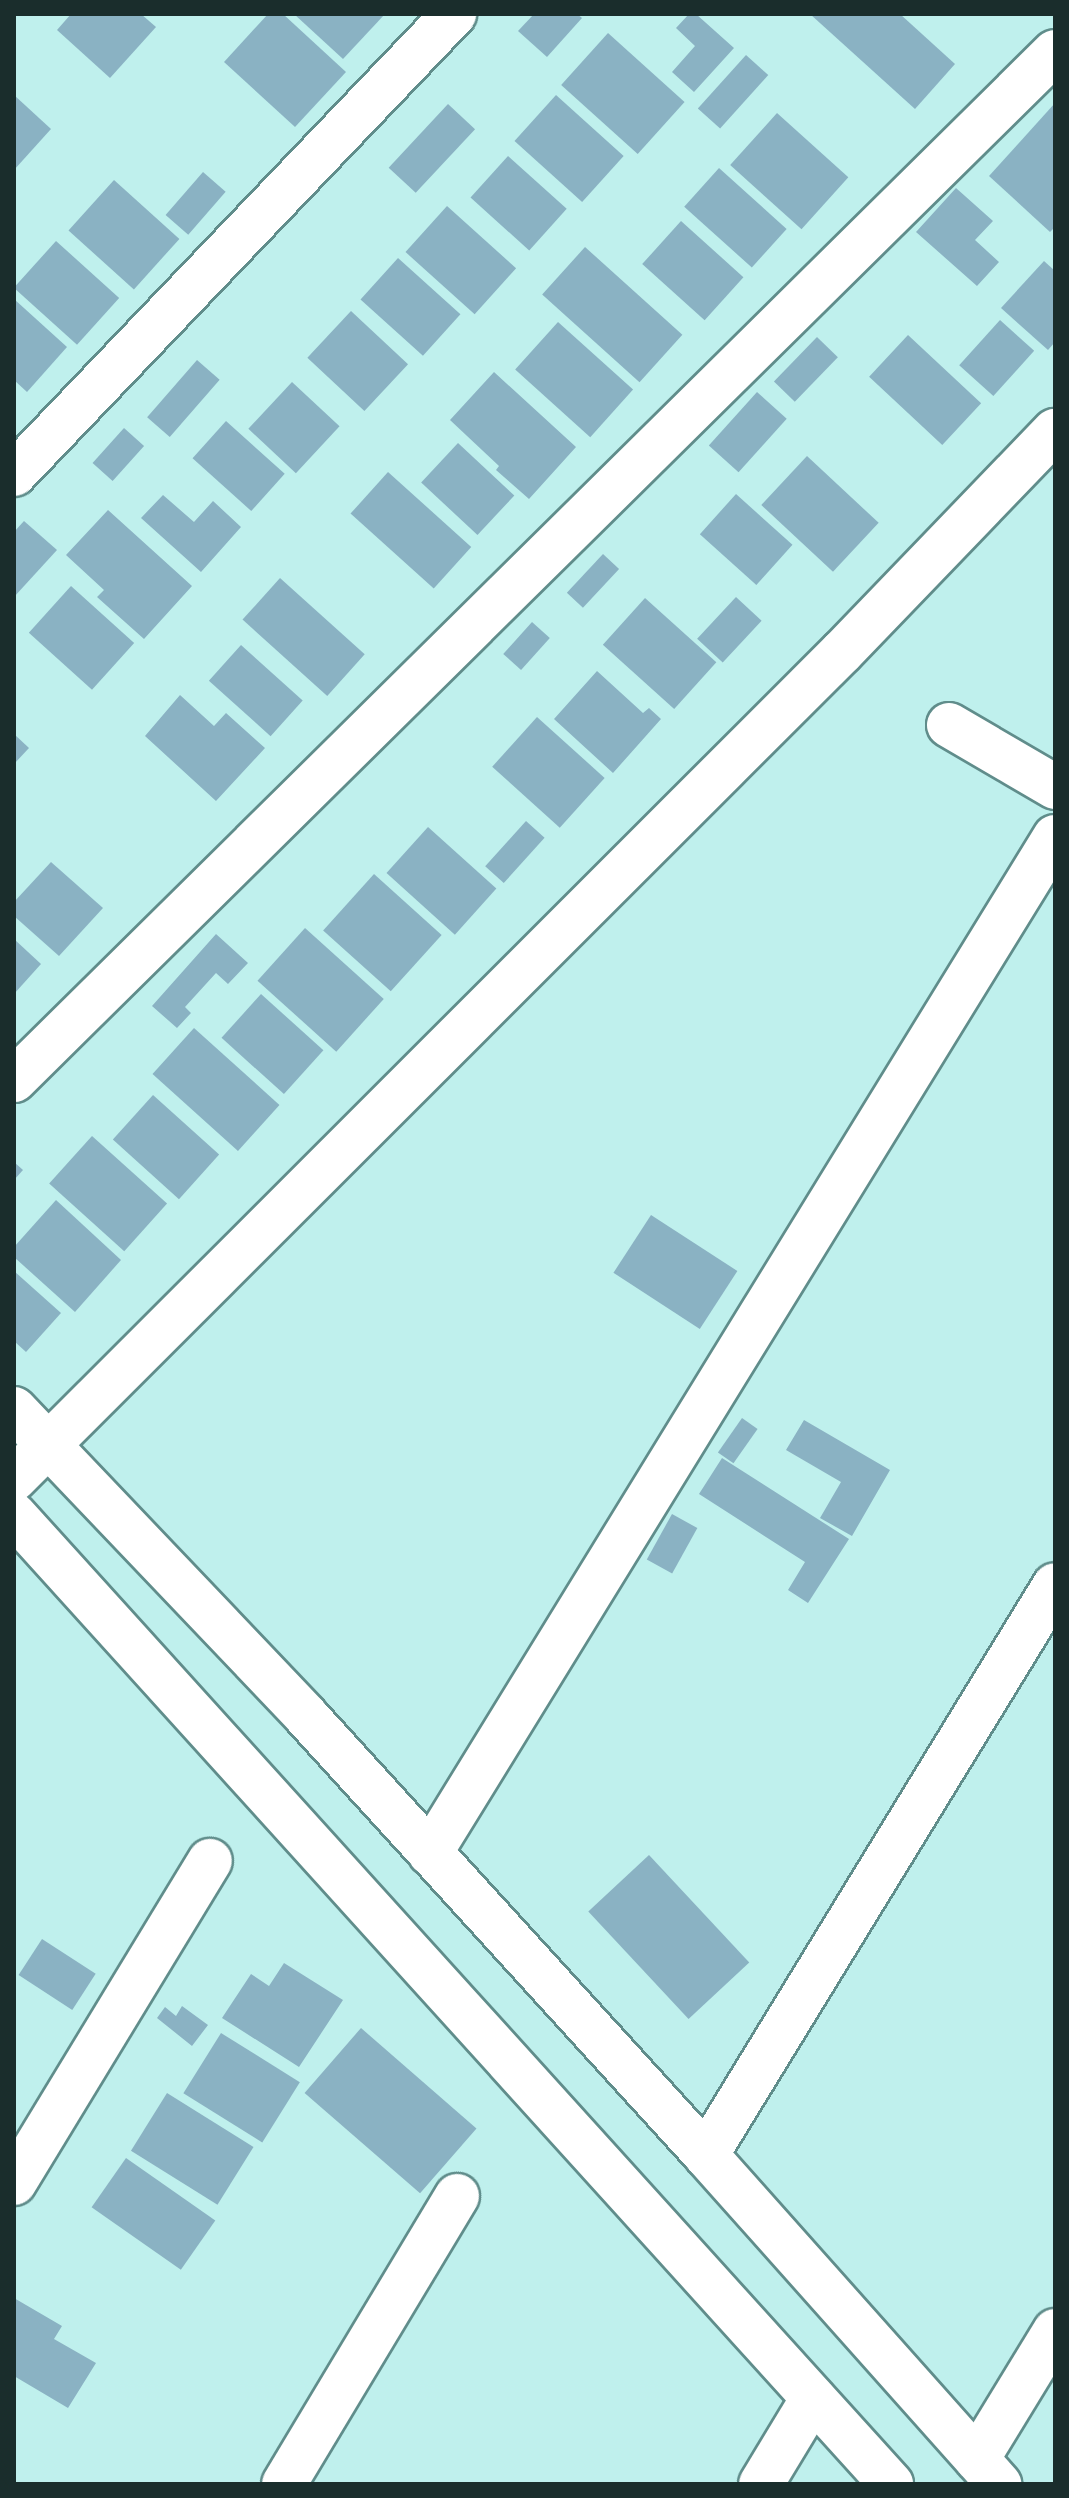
<!DOCTYPE html>
<html>
<head>
<meta charset="utf-8">
<style>
	body { margin:0 }
	#map { position:relative; width:1069px; height:2498px; overflow:hidden; background:#bff0ed; font-family:Ubuntu,sans-serif }
	div>[style] { position:absolute }
	[style*='--x'] { left:calc(var(--x)*1px); top:calc(var(--y)*1px); width:calc(var(--w)*1px); rotate:calc(var(--a)*1deg) }
	.building>* { inset:0; background:#8ab2c3; transform-origin:0 0 }
	.roads { filter:drop-shadow(2px 0 #608d8b) drop-shadow(-2px 0 #608d8b) drop-shadow(0 2px #608d8b) drop-shadow(0 -2px #608d8b) }
	.street>* { height:44px; margin:-22px; padding:0 22px; transform-origin:22px; border-radius:22px; background:#fff }
	.secondary>* { height:44px; margin:-22px; padding:0 22px; transform-origin:22px; border-radius:22px; background:#fff }
	span { translate:-50% -50%; white-space:nowrap; text-align:center; line-height:1.15; -webkit-text-stroke:7px #bff0ed; paint-order:stroke }
	.frame { position:absolute; inset:0; border:16px solid #1a2d2c; pointer-events:none }
</style>
</head>
<body>
<div id="map">
	<div class="building">
		<i style="clip-path:polygon(71px 14px,141px 14px,156px 27px,110px 78px,57px 30px)"></i>
		<i style="clip-path:polygon(268px 14px,283px 14px,346px 72px,295px 127px,224px 62px)"></i>
		<i style="clip-path:polygon(294px 14px,385px 14px,343px 59px)"></i>
		<i style="clip-path:polygon(534px 14px,577px 14px,582px 18px,547px 57px,518px 31px)"></i>
		<i style="clip-path:polygon(689px 14px,696px 14px,734px 48px,694px 92px,672px 72px,695px 46px,676px 28px)"></i>
		<i style="clip-path:polygon(810px 14px,900px 14px,955px 64px,915px 109px)"></i>
		<i style="left:608px;top:33px;width:103px;height:70px;rotate:42deg"></i>
		<i style="left:746px;top:55px;width:30px;height:72px;rotate:42deg"></i>
		<i style="clip-path:polygon(14px 95px,51px 129px,14px 170px)"></i>
		<i style="left:556px;top:95px;width:91px;height:62px;rotate:42deg"></i>
		<i style="clip-path:polygon(1055px 103px,1055px 227px,1050px 232px,989px 176px)"></i>
		<i style="left:448px;top:104px;width:37px;height:87px;rotate:43deg"></i>
		<i style="left:777px;top:113px;width:96px;height:70px;rotate:42deg"></i>
		<i style="left:508px;top:156px;width:79px;height:56px;rotate:42deg"></i>
		<i style="left:719px;top:168px;width:91px;height:52px;rotate:42deg"></i>
		<i style="left:203px;top:172px;width:30px;height:57px;rotate:41deg"></i>
		<i style="left:114px;top:180px;width:88px;height:68px;rotate:42deg"></i>
		<i style="clip-path:polygon(956px 188px,993px 221px,975px 240px,999px 262px,977px 286px,916px 232px)"></i>
		<i style="left:447px;top:206px;width:93px;height:62px;rotate:42deg"></i>
		<i style="left:681px;top:221px;width:84px;height:58px;rotate:42deg"></i>
		<i style="left:56px;top:241px;width:85px;height:63px;rotate:42deg"></i>
		<i style="left:585px;top:247px;width:131px;height:64px;rotate:42deg"></i>
		<i style="left:398px;top:258px;width:84px;height:56px;rotate:42deg"></i>
		<i style="clip-path:polygon(1044px 261px,1055px 271px,1055px 342px,1048px 350px,1001px 308px)"></i>
		<i style="clip-path:polygon(14px 299px,67px 347px,27px 392px,14px 380px)"></i>
		<i style="left:351px;top:311px;width:78px;height:64px;rotate:43deg"></i>
		<i style="left:1000px;top:320px;width:46px;height:61px;rotate:42deg"></i>
		<i style="left:558px;top:322px;width:101px;height:64px;rotate:42deg"></i>
		<i style="left:908px;top:335px;width:100px;height:57px;rotate:43deg"></i>
		<i style="left:817px;top:337px;width:29px;height:62px;rotate:44deg"></i>
		<i style="left:197px;top:360px;width:30px;height:76px;rotate:41deg"></i>
		<i style="clip-path:polygon(494px 372px,576px 447px,529px 499px,496px 470px,499px 466px,450px 420px)"></i>
		<i style="left:292px;top:382px;width:65px;height:64px;rotate:43deg"></i>
		<i style="left:757px;top:392px;width:40px;height:72px;rotate:42deg"></i>
		<i style="left:226px;top:421px;width:79px;height:50px;rotate:42deg"></i>
		<i style="left:124px;top:428px;width:27px;height:47px;rotate:42deg"></i>
		<i style="left:458px;top:443px;width:77px;height:54px;rotate:43deg"></i>
		<i style="left:807px;top:456px;width:98px;height:67px;rotate:43deg"></i>
		<i style="left:388px;top:472px;width:112px;height:56px;rotate:42deg"></i>
		<i style="left:736px;top:494px;width:76px;height:54px;rotate:42deg"></i>
		<i style="clip-path:polygon(163px 495px,194px 522px,213px 501px,241px 527px,201px 572px,141px 518px)"></i>
		<i style="clip-path:polygon(108px 510px,192px 586px,144px 639px,97px 597px,104px 590px,66px 555px)"></i>
		<i style="clip-path:polygon(24px 521px,57px 550px,14px 597px,14px 532px)"></i>
		<i style="left:603px;top:554px;width:22px;height:53px;rotate:43deg"></i>
		<i style="left:280px;top:578px;width:114px;height:56px;rotate:42deg"></i>
		<i style="left:71px;top:586px;width:85px;height:63px;rotate:42deg"></i>
		<i style="left:736px;top:597px;width:35px;height:57px;rotate:43deg"></i>
		<i style="left:645px;top:598px;width:96px;height:63px;rotate:42deg"></i>
		<i style="left:532px;top:622px;width:24px;height:43px;rotate:42deg"></i>
		<i style="left:241px;top:645px;width:83px;height:48px;rotate:42deg"></i>
		<i style="clip-path:polygon(597px 671px,643px 713px,649px 708px,661px 719px,613px 773px,554px 719px)"></i>
		<i style="clip-path:polygon(180px 695px,214px 726px,226px 713px,265px 748px,216px 801px,145px 736px)"></i>
		<i style="left:537px;top:717px;width:91px;height:67px;rotate:42deg"></i>
		<i style="clip-path:polygon(14px 734px,29px 748px,14px 764px)"></i>
		<i style="left:526px;top:821px;width:25px;height:61px;rotate:42deg"></i>
		<i style="left:428px;top:827px;width:92px;height:62px;rotate:42deg"></i>
		<i style="clip-path:polygon(51px 862px,103px 908px,59px 956px,14px 916px,14px 902px)"></i>
		<i style="left:374px;top:874px;width:91px;height:76px;rotate:42deg"></i>
		<i style="left:305px;top:928px;width:106px;height:71px;rotate:42deg"></i>
		<i style="clip-path:polygon(216px 934px,248px 963px,228px 984px,216px 973px,185px 1007px,191px 1013px,177px 1028px,152px 1006px)"></i>
		<i style="clip-path:polygon(14px 939px,41px 964px,14px 994px)"></i>
		<i style="left:261px;top:994px;width:84px;height:59px;rotate:42deg"></i>
		<i style="left:194px;top:1028px;width:115px;height:62px;rotate:42deg"></i>
		<i style="left:153px;top:1095px;width:89px;height:60px;rotate:42deg"></i>
		<i style="left:92px;top:1136px;width:101px;height:64px;rotate:42deg"></i>
		<i style="clip-path:polygon(14px 1162px,23px 1170px,14px 1180px)"></i>
		<i style="clip-path:polygon(56px 1200px,121px 1260px,75px 1312px,14px 1257px,14px 1247px)"></i>
		<i style="left:651px;top:1215px;width:103px;height:69px;rotate:33deg"></i>
		<i style="clip-path:polygon(14px 1271px,61px 1313px,26px 1352px,14px 1341px)"></i>
		<i style="left:742px;top:1418px;width:19px;height:42px;rotate:35deg"></i>
		<i style="clip-path:polygon(804px 1420px,890px 1470px,852px 1536px,820px 1518px,841px 1482px,786px 1450px)"></i>
		<i style="clip-path:polygon(722px 1458px,849px 1539px,808px 1603px,788px 1590px,805px 1562px,699px 1494px)"></i>
		<i style="left:672px;top:1514px;width:29px;height:52px;rotate:29deg"></i>
		<i style="left:649px;top:1855px;width:147px;height:83px;rotate:47deg"></i>
		<i style="left:42px;top:1939px;width:64px;height:43px;rotate:33deg"></i>
		<i style="clip-path:polygon(284px 1963px,343px 2000px,299px 2067px,222px 2018px,251px 1974px,269px 1986px)"></i>
		<i style="clip-path:polygon(182px 2006px,208px 2025px,192px 2046px,157px 2018px,165px 2007px,176px 2016px)"></i>
		<i style="left:361px;top:2028px;width:153px;height:86px;rotate:41deg"></i>
		<i style="left:221px;top:2033px;width:93px;height:71px;rotate:32deg"></i>
		<i style="left:167px;top:2093px;width:102px;height:68px;rotate:32deg"></i>
		<i style="left:126px;top:2158px;width:109px;height:60px;rotate:35deg"></i>
		<i style="clip-path:polygon(14px 2298px,62px 2326px,54px 2339px,96px 2363px,68px 2408px,14px 2376px)"></i>
	</div>
	<div class="roads">
		<div class="street">
			<i style="--x:14;--y:474;--w:637;--a:-46.27"></i>
			<i style="--x:949;--y:725;--w:123;--a:30.3"></i>
			<i style="--x:14;--y:1080;--w:1463;--a:-44.64"></i>
			<i style="--x:14;--y:1479;--w:1170;--a:-44.97"></i>
			<i style="--x:842;--y:652;--w:307;--a:-46.1"></i>
			<i style="--x:430;--y:1853;--w:1193;--a:-58.4"></i>
			<i style="--x:706;--y:2155;--w:668;--a:-58.52"></i>
			<i style="--x:14;--y:2183;--w:377;--a:-58.7"></i>
			<i style="--x:977;--y:2459;--w:150;--a:-58.6"></i>
			<i style="--x:284;--y:2484;--w:336;--a:-59"></i>
			<i style="--x:761;--y:2484;--w:100;--a:-58.8"></i>
		</div>
		<div class="secondary">
			<i style="--x:14;--y:1409;--w:424;--a:46.4"></i>
			<i style="--x:306;--y:1716;--w:594;--a:47.66"></i>
			<i style="--x:706;--y:2155;--w:441;--a:48.3"></i>
			<i style="--x:14;--y:1515;--w:1307;--a:47.85"></i>
		</div>
	</div>
	<div class="frame"></div>
</div>
</body>
</html>
